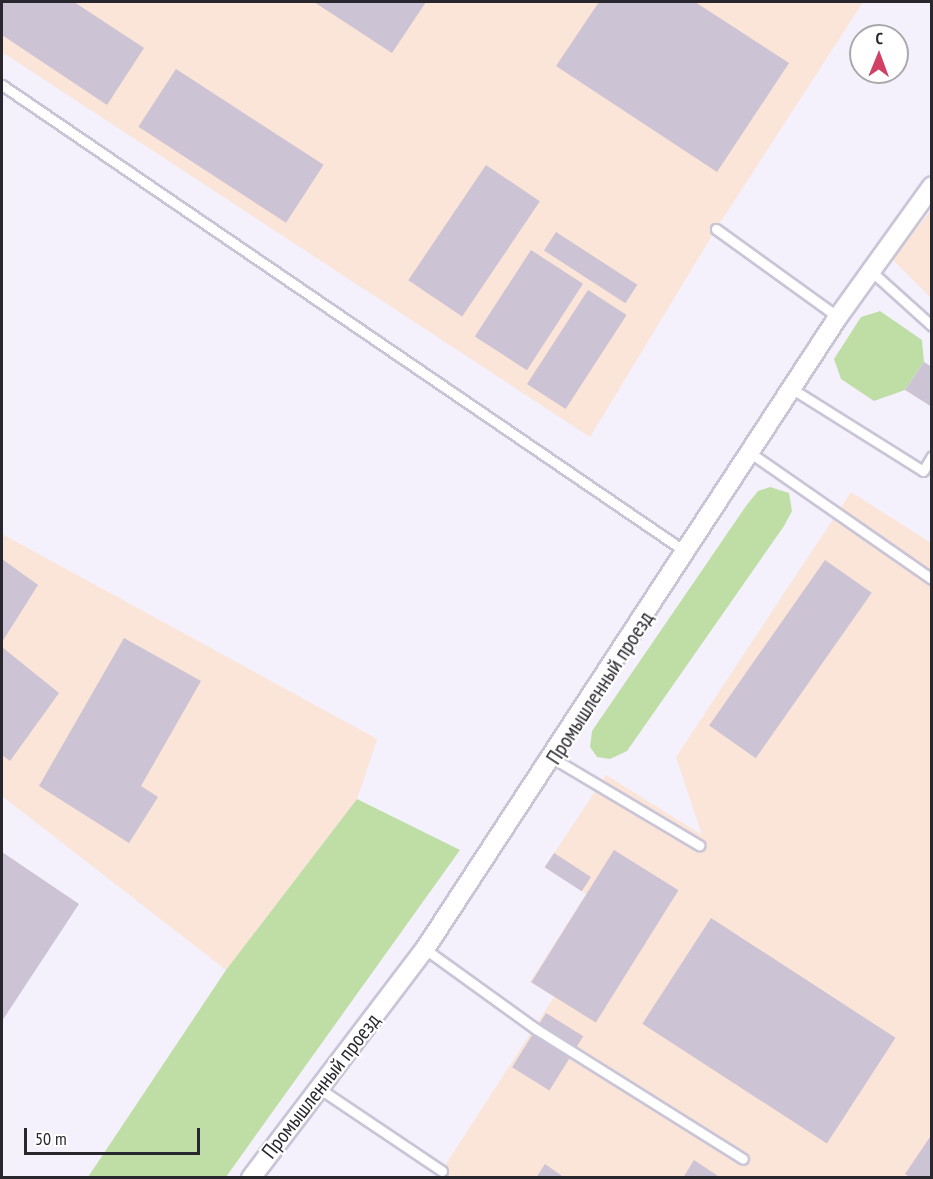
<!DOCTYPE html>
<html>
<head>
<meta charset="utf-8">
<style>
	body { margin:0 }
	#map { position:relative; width:933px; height:1179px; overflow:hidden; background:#f4f1fd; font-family:"PT Sans Narrow",sans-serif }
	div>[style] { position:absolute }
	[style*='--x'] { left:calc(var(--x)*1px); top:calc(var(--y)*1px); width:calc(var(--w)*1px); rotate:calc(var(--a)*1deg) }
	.industrial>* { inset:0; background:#fbe4d8 }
	.green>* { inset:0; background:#bfdea6 }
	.building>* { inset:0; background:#ccc3d4; transform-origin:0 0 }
	.roads { filter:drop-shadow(2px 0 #c9c5d7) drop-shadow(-2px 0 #c9c5d7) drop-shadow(0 2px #c9c5d7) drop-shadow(0 -2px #c9c5d7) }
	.lane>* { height:9px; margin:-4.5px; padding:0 4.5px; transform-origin:4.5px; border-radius:4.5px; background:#fff }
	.street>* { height:18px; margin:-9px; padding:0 9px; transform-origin:9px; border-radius:9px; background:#fff }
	span { translate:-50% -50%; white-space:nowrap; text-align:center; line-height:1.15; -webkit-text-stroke:4.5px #fff; paint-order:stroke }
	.street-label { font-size:21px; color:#29272e }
	.frame { position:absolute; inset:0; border:3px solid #29272e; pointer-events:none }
	.north { position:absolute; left:849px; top:24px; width:60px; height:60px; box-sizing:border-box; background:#fff; border:2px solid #a9a9ab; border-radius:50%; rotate:1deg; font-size:16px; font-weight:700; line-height:24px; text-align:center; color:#29272e }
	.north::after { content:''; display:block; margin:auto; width:21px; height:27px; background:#d04163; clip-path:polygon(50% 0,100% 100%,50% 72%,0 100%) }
	.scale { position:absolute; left:24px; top:1128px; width:176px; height:27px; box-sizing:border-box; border:3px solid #29272e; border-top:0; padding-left:8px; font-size:18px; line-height:21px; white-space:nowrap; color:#29272e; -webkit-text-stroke:4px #fff; paint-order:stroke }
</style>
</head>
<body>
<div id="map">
	<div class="industrial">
		<i style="clip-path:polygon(2px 2px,863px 2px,716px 229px,590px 437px,2px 52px)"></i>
		<i style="clip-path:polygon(931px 210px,931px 298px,892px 259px)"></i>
		<i style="clip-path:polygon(851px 492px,931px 543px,931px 1177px,437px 1178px,554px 997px,530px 982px,586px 894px,545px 867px,606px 775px,702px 835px,676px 757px)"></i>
		<i style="clip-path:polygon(2px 534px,377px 739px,357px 799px,226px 970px,2px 796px)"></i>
	</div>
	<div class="green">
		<i style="clip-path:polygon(880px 311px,922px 340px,924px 362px,905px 390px,874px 401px,841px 379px,834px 359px,861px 317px)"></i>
		<i style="clip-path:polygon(770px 487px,789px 493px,792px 511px,784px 526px,627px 751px,610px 759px,597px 757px,590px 747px,592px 731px,746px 506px,758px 491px)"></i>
		<i style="clip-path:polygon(357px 799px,460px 850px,226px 1177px,88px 1177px,226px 970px)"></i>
	</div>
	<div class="building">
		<i style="clip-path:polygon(2px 2px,74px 2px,144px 48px,107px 105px,2px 35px)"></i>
		<i style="clip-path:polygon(314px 2px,426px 2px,392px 53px)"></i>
		<i style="clip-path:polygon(599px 2px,695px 2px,789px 63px,717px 172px,556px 66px)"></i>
		<i style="left:176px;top:69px;width:176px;height:69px;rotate:33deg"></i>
		<i style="left:486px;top:165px;width:65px;height:139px;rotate:34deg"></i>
		<i style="left:556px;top:232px;width:97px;height:22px;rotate:33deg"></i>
		<i style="left:531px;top:250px;width:62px;height:103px;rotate:33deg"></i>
		<i style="left:588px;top:290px;width:46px;height:112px;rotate:33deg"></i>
		<i style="clip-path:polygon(924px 362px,932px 367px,932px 407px,905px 390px)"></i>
		<i style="clip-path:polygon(2px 559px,38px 585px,2px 642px)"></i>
		<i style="left:825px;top:560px;width:57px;height:202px;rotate:35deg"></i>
		<i style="clip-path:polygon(124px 638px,201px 681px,141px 786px,158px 797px,129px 843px,39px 786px)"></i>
		<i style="clip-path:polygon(2px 647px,59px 693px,10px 761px,2px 755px)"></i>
		<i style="left:614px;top:850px;width:76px;height:156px;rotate:32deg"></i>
		<i style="clip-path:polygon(2px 852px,79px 904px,2px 1021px)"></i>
		<i style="left:554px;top:853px;width:44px;height:17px;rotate:33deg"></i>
		<i style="left:711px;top:918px;width:220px;height:126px;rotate:33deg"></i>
		<i style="left:546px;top:1013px;width:44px;height:64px;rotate:32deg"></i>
		<i style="clip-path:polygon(932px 1134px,932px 1178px,911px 1178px,905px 1174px)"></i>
		<i style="clip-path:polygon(694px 1160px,721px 1178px,683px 1178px)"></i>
		<i style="clip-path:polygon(545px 1164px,565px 1178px,536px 1178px)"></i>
	</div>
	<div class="roads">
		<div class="lane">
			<i style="--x:2;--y:85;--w:828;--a:34.32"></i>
			<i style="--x:716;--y:229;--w:150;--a:35.8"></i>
			<i style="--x:871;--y:271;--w:82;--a:42"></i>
			<i style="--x:794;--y:390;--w:152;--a:32.1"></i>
			<i style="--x:923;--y:471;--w:17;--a:-59"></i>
			<i style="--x:752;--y:454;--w:219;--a:34.8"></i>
			<i style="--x:554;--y:759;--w:169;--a:30.7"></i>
			<i style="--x:425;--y:949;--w:137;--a:35.8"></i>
			<i style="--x:536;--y:1029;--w:244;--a:32.1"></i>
			<i style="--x:320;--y:1089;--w:147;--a:33.9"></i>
		</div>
		<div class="street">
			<i style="--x:251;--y:1178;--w:288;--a:-52.8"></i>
			<i style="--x:425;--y:949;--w:755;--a:-56.84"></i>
			<i style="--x:838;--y:317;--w:161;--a:-54.3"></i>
		</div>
	</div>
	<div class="street-label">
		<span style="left:600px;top:688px;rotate:-57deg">Промышленный проезд</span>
		<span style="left:321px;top:1086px;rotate:-52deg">Промышленный проезд</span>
	</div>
	<div class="frame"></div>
	<div class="north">С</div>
	<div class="scale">50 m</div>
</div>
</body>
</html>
